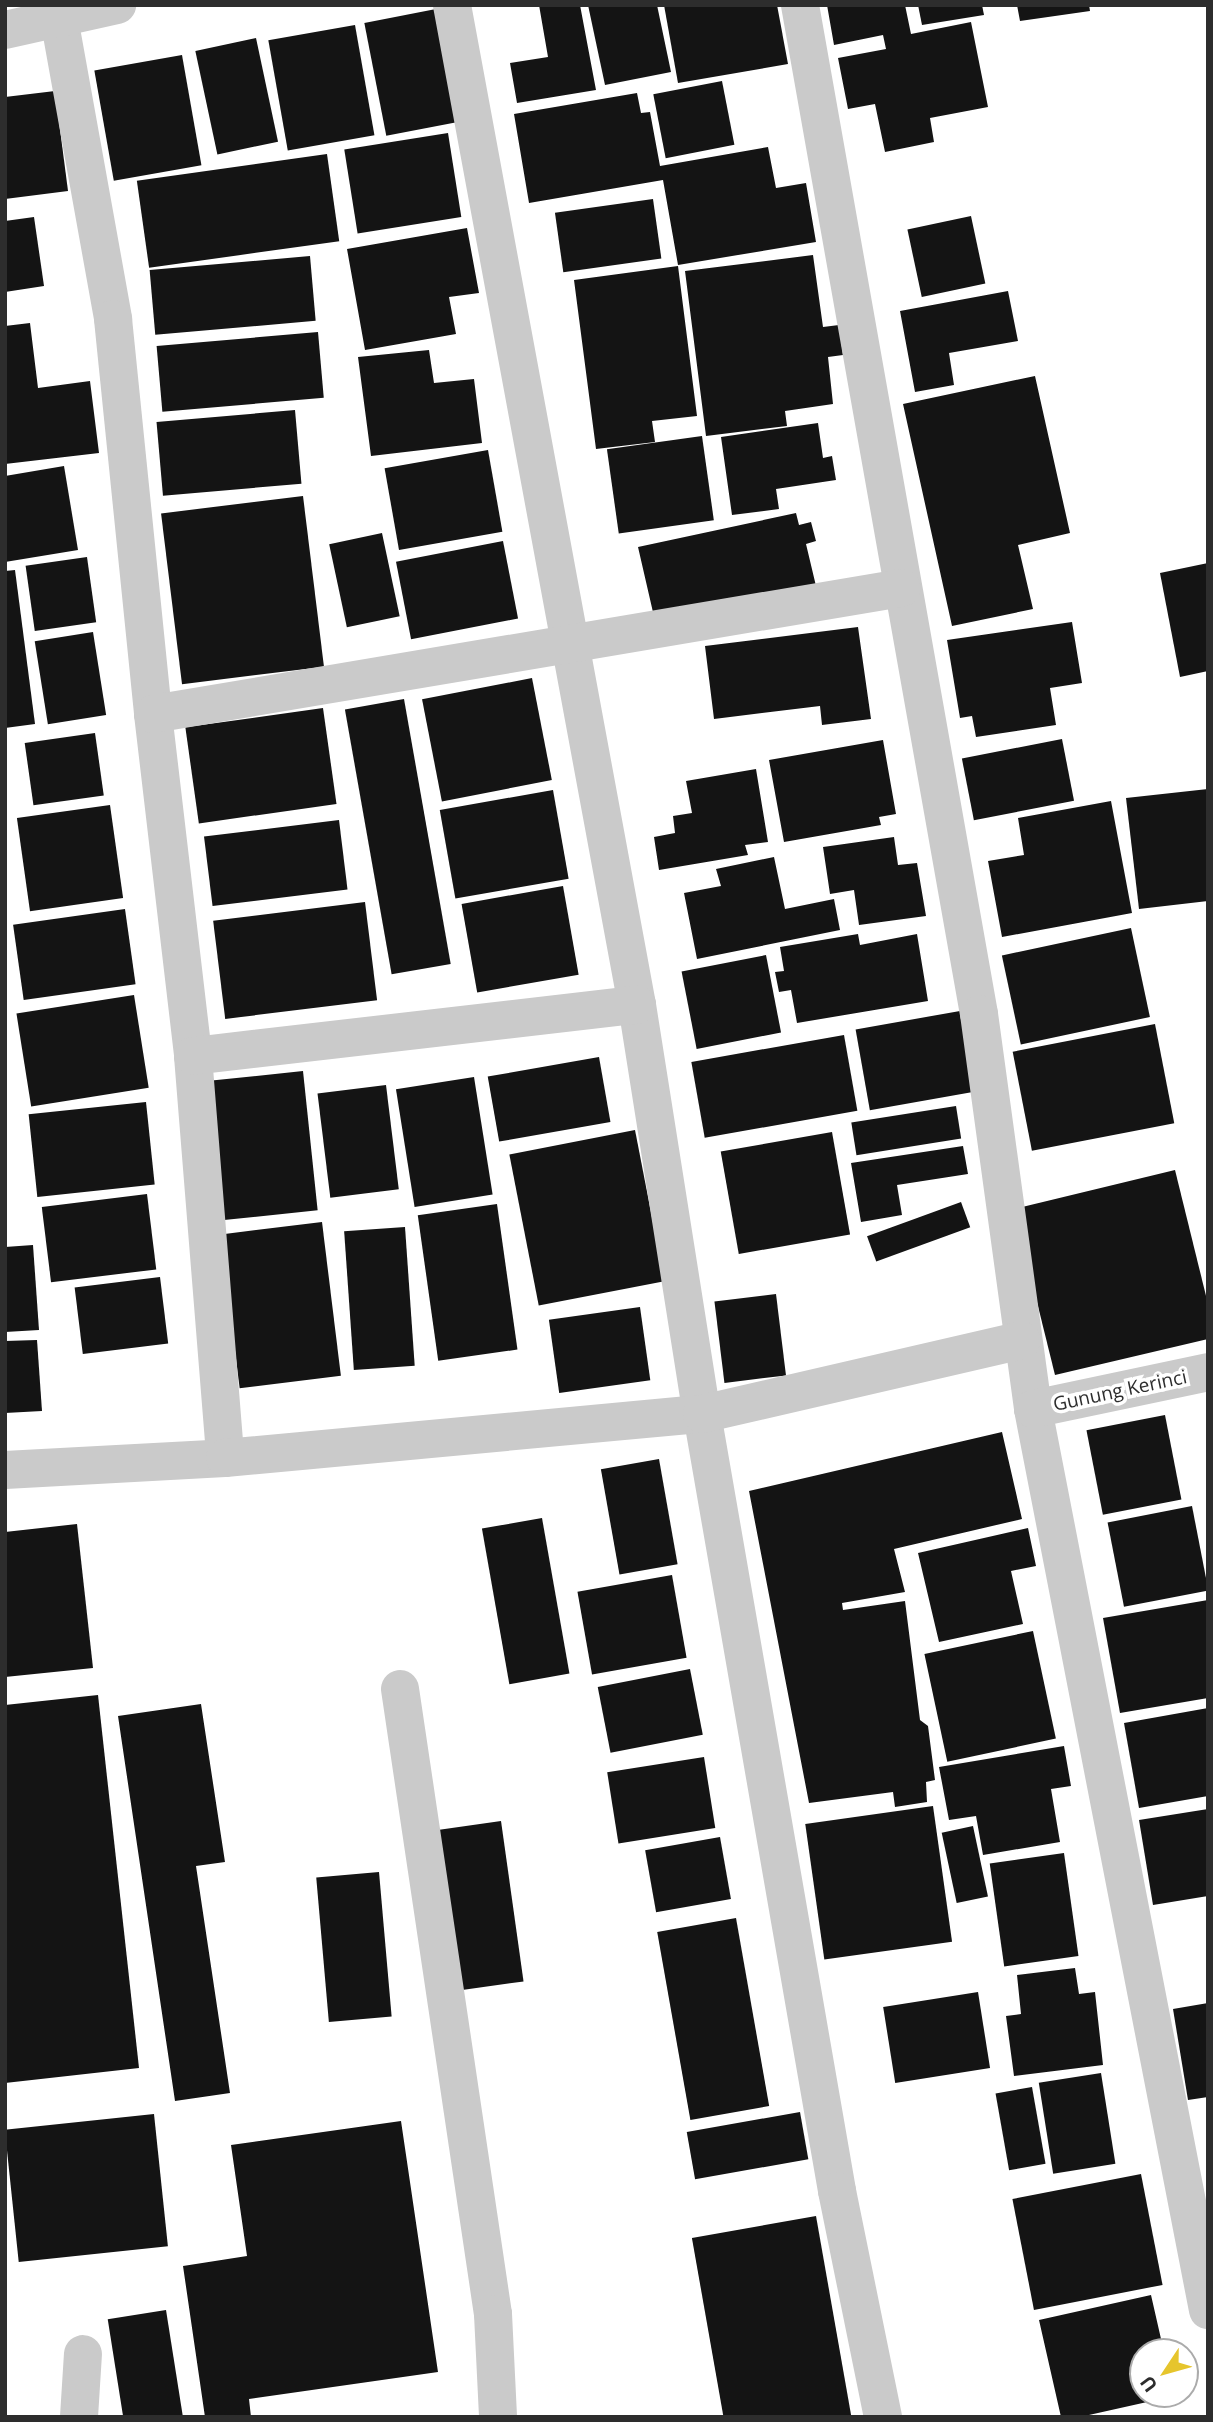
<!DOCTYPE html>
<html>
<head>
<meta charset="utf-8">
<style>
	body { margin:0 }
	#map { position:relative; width:1213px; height:2422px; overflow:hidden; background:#fff; font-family:"Open Sans",sans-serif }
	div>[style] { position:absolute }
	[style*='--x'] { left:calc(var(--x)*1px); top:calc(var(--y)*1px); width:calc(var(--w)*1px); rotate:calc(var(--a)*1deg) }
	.building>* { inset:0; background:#141414; transform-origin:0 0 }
	.minor>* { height:38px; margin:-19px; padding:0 19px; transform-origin:19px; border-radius:19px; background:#cacaca }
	span { translate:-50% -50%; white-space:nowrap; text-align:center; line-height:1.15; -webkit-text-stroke:7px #fff; paint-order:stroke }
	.street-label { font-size:19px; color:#2d2d2d }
	.frame { position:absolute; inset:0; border:7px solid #2d2d2d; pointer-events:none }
	.north { position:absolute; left:1129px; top:2338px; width:70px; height:70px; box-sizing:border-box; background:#fff; border:2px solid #ababab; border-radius:50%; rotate:234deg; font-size:19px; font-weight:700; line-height:28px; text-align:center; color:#2d2d2d }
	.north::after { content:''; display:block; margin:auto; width:24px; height:32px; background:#e6c52d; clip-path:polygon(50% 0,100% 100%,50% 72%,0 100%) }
</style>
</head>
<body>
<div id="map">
	<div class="building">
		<i style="clip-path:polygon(539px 5px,580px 5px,596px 90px,517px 103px,510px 63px,548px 57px)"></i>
		<i style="clip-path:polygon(588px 5px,657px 5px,671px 72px,605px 85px)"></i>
		<i style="clip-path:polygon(664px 5px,777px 5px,788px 64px,678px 83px)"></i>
		<i style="clip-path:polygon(827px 5px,905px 5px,911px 34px,971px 22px,988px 107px,930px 118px,934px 142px,885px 152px,875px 104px,848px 109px,838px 58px,886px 49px,883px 35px,834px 45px)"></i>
		<i style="clip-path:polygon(918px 5px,982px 5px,984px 15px,922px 25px)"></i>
		<i style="clip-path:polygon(1017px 5px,1089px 5px,1090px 11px,1020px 21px)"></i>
		<i style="left:436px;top:9px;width:115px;height:73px;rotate:79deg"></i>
		<i style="left:355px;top:25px;width:112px;height:88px;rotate:80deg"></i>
		<i style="left:256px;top:38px;width:106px;height:62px;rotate:78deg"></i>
		<i style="left:182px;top:55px;width:112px;height:89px;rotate:80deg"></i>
		<i style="left:722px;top:81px;width:65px;height:70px;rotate:79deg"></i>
		<i style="clip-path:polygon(55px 91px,68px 191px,5px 199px,5px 97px)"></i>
		<i style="clip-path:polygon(637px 93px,641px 113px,650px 112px,660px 166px,768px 147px,776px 188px,806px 183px,816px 242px,678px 265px,663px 180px,529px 203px,514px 114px)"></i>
		<i style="left:448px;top:133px;width:85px;height:105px;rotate:81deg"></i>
		<i style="left:327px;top:154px;width:88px;height:192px;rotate:82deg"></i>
		<i style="left:653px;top:199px;width:60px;height:99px;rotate:82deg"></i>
		<i style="left:971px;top:216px;width:69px;height:65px;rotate:78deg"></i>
		<i style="clip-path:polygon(34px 217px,44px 286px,5px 292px,5px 221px)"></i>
		<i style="clip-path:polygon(467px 228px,479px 293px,449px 297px,456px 334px,365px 350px,347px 249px)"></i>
		<i style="clip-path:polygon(813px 255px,823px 327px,839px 325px,843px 355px,828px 357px,833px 404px,785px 411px,787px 426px,706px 436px,685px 271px)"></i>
		<i style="left:310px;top:256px;width:65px;height:161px;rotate:85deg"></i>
		<i style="clip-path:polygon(678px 266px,697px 416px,652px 421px,655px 442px,596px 449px,574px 280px)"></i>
		<i style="clip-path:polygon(1008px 291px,1018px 341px,949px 353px,954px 385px,915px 392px,900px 311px)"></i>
		<i style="clip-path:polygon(30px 323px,38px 388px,90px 381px,99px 453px,5px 464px,5px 326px)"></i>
		<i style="left:318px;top:332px;width:66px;height:162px;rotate:85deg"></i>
		<i style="clip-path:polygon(429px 350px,434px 383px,474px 379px,482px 443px,371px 456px,358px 357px)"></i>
		<i style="clip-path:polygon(1035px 376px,1070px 533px,1018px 545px,1033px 609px,952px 626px,903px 404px)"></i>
		<i style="left:295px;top:410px;width:74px;height:139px;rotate:85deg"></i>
		<i style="clip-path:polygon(818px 423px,823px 458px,832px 456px,836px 480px,776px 489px,779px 509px,732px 515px,721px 437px)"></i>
		<i style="left:702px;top:436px;width:85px;height:96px;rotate:82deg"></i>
		<i style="left:488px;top:450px;width:83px;height:105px;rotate:80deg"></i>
		<i style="clip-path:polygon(64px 466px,78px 550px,5px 562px,5px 476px)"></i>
		<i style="left:303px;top:496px;width:172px;height:143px;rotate:83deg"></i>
		<i style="clip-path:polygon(796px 513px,799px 525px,811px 522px,816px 541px,806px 544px,816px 586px,655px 621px,638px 547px)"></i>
		<i style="left:382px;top:533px;width:85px;height:54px;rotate:78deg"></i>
		<i style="left:503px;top:541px;width:79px;height:109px;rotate:79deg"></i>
		<i style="left:87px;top:557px;width:66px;height:62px;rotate:82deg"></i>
		<i style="clip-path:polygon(1208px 563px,1208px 671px,1180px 677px,1160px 573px)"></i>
		<i style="clip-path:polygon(15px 570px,35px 724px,5px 728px,5px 571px)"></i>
		<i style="clip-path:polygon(1072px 622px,1082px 683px,1050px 688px,1056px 725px,976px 737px,972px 716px,960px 718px,947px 640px)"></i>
		<i style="clip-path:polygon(858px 627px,871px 719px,822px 725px,820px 706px,714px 719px,705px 646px)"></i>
		<i style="left:93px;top:632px;width:84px;height:59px;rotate:81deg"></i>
		<i style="left:532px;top:678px;width:104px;height:112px;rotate:79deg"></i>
		<i style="left:404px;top:699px;width:269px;height:60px;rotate:80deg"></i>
		<i style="left:323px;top:708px;width:97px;height:139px;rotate:82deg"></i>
		<i style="left:95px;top:733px;width:63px;height:71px;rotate:82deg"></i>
		<i style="left:1062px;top:739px;width:63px;height:102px;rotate:79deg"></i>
		<i style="clip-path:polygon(883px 740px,896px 814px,879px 817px,881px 825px,784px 842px,769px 760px)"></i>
		<i style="clip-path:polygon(756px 769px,768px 842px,745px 845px,748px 855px,659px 870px,654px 837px,675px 833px,673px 816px,692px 813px,686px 781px)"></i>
		<i style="clip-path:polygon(1208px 789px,1208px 901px,1139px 909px,1126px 798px)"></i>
		<i style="left:553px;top:790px;width:90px;height:115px;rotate:80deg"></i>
		<i style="clip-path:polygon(1111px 801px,1132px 913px,1002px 937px,988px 861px,1024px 855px,1018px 818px)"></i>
		<i style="left:110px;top:805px;width:94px;height:94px;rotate:82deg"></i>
		<i style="left:339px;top:820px;width:70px;height:136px;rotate:83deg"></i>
		<i style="clip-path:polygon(894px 837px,898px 865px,917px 863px,926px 916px,859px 925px,854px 890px,830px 894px,823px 847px)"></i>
		<i style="clip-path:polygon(774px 857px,785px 909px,834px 899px,840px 930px,697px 959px,684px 893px,721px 886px,716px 869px)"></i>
		<i style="left:563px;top:886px;width:90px;height:103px;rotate:80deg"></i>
		<i style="left:365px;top:902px;width:99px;height:153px;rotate:83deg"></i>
		<i style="left:125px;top:909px;width:76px;height:113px;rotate:82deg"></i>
		<i style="left:1131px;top:928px;width:91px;height:132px;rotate:78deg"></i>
		<i style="clip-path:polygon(858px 934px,860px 945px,917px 934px,928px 1001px,797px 1023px,791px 990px,779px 992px,775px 972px,784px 971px,780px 947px)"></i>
		<i style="left:766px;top:955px;width:79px;height:86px;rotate:79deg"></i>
		<i style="left:134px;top:995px;width:94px;height:119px;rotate:81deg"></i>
		<i style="left:960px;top:1011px;width:82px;height:106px;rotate:80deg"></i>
		<i style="left:1155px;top:1024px;width:101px;height:145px;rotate:79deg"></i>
		<i style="left:844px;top:1035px;width:77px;height:155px;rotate:80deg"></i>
		<i style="left:599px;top:1057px;width:66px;height:113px;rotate:80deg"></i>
		<i style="left:303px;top:1071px;width:140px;height:94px;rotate:84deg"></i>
		<i style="left:474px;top:1077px;width:119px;height:79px;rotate:81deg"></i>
		<i style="left:386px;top:1085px;width:105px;height:69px;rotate:83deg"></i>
		<i style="left:146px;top:1102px;width:83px;height:118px;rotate:84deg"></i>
		<i style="left:956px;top:1106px;width:33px;height:106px;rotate:81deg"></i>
		<i style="left:635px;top:1130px;width:154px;height:128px;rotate:79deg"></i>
		<i style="left:832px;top:1132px;width:104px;height:113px;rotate:80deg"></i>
		<i style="clip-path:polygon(963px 1146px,968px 1174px,897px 1185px,902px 1215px,861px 1222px,851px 1163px)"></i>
		<i style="clip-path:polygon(1175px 1170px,1208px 1304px,1208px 1339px,1055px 1375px,1014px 1209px)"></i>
		<i style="left:147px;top:1194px;width:76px;height:106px;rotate:83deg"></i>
		<i style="left:961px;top:1202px;width:27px;height:100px;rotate:70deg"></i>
		<i style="left:497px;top:1204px;width:147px;height:80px;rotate:82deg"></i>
		<i style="left:322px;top:1222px;width:155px;height:102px;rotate:83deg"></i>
		<i style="left:405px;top:1227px;width:139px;height:61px;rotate:86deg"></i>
		<i style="clip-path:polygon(33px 1245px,39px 1330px,5px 1332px,5px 1247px)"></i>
		<i style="left:160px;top:1277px;width:67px;height:86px;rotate:83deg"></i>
		<i style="left:776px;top:1294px;width:82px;height:62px;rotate:83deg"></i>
		<i style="left:640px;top:1307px;width:74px;height:92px;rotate:82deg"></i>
		<i style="clip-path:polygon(37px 1340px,42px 1411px,5px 1413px,5px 1341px)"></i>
		<i style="left:1165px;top:1415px;width:86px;height:80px;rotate:79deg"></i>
		<i style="clip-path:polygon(1002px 1432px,1022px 1519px,894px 1549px,905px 1592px,842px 1603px,843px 1610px,905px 1601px,920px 1720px,928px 1726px,935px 1780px,926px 1782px,927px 1802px,895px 1807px,893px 1792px,809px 1803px,749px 1491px)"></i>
		<i style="left:659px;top:1459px;width:107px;height:59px;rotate:80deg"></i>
		<i style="left:1192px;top:1506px;width:86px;height:86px;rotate:79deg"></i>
		<i style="left:542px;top:1518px;width:158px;height:61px;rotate:80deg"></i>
		<i style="clip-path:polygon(77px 1524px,93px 1668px,5px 1677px,5px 1532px)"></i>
		<i style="clip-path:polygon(1028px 1528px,1036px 1566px,1011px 1571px,1023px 1624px,939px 1642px,918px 1553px)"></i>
		<i style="left:672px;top:1575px;width:84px;height:96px;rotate:80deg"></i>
		<i style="clip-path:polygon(1208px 1600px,1208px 1698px,1120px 1713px,1103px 1618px)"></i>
		<i style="left:1033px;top:1631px;width:110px;height:111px;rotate:78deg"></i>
		<i style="left:690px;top:1669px;width:67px;height:94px;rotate:79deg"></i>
		<i style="clip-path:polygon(98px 1695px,139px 2068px,5px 2083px,5px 1705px)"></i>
		<i style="clip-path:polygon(201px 1704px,225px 1862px,196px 1866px,230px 2093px,175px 2101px,118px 1716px)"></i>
		<i style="clip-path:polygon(1208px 1708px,1208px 1796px,1139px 1808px,1124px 1723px)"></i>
		<i style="clip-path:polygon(1064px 1746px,1071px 1786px,1051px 1789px,1060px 1842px,983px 1855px,976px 1816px,949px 1820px,939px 1767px)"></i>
		<i style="left:704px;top:1757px;width:72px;height:98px;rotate:81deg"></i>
		<i style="left:933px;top:1806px;width:137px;height:129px;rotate:82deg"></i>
		<i style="clip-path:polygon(1208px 1809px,1208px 1896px,1153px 1905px,1139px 1820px)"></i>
		<i style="left:501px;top:1821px;width:162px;height:71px;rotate:82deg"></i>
		<i style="left:973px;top:1826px;width:72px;height:32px;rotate:78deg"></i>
		<i style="left:720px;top:1837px;width:63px;height:76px;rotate:80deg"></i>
		<i style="left:1064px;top:1853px;width:104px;height:75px;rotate:82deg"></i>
		<i style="left:379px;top:1872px;width:145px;height:63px;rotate:85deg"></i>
		<i style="left:736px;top:1918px;width:191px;height:80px;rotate:80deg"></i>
		<i style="clip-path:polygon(1075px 1968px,1079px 1994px,1095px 1992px,1103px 2065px,1014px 2076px,1006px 2016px,1021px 2014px,1017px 1975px)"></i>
		<i style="left:978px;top:1992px;width:77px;height:96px;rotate:81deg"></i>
		<i style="clip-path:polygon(1208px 2003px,1208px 2097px,1188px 2100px,1173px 2009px)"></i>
		<i style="left:1101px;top:2073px;width:92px;height:63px;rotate:81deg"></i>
		<i style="left:1032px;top:2087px;width:78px;height:37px;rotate:80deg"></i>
		<i style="left:800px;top:2112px;width:48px;height:115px;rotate:80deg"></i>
		<i style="left:154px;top:2114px;width:133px;height:150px;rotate:84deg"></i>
		<i style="clip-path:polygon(401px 2121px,438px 2372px,249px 2399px,251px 2417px,205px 2417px,183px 2266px,247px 2256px,231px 2145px)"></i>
		<i style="left:1141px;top:2174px;width:113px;height:131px;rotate:79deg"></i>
		<i style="left:816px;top:2216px;width:204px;height:126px;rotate:80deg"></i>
		<i style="clip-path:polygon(1151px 2295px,1164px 2352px,1143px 2352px,1143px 2394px,1174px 2396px,1080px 2417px,1061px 2417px,1039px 2320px)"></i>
		<i style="left:166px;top:2310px;width:108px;height:59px;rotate:81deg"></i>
	</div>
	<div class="minor">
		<i style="--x:452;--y:5;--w:1017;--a:79.52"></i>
		<i style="--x:637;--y:1005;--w:414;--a:81"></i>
		<i style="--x:702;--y:1414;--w:789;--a:80.14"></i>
		<i style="--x:837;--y:2191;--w:231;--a:78.5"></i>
		<i style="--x:800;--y:5;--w:1025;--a:79.94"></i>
		<i style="--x:979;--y:1014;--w:399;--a:82.2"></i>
		<i style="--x:1033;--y:1409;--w:918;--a:79.01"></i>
		<i style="--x:59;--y:18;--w:306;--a:79.8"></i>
		<i style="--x:113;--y:319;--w:397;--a:84.2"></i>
		<i style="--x:153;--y:714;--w:344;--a:83.3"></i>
		<i style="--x:193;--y:1056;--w:403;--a:85.4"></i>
		<i style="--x:5;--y:30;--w:115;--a:-12.6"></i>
		<i style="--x:153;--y:714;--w:759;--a:-9.56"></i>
		<i style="--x:193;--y:1056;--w:447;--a:-6.6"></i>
		<i style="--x:1033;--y:1409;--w:179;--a:-11.9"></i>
		<i style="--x:5;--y:1470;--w:220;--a:-3.1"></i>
		<i style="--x:225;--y:1458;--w:479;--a:-5.3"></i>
		<i style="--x:702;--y:1414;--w:328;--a:-13"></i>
		<i style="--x:400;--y:1689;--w:632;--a:81.54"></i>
		<i style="--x:493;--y:2314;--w:103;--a:87.2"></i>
		<i style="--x:79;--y:2417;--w:63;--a:-86.4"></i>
	</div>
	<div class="street-label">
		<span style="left:1120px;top:1391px;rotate:-12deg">Gunung Kerinci</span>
	</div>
	<div class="frame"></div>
	<div class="north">U</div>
</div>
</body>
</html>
